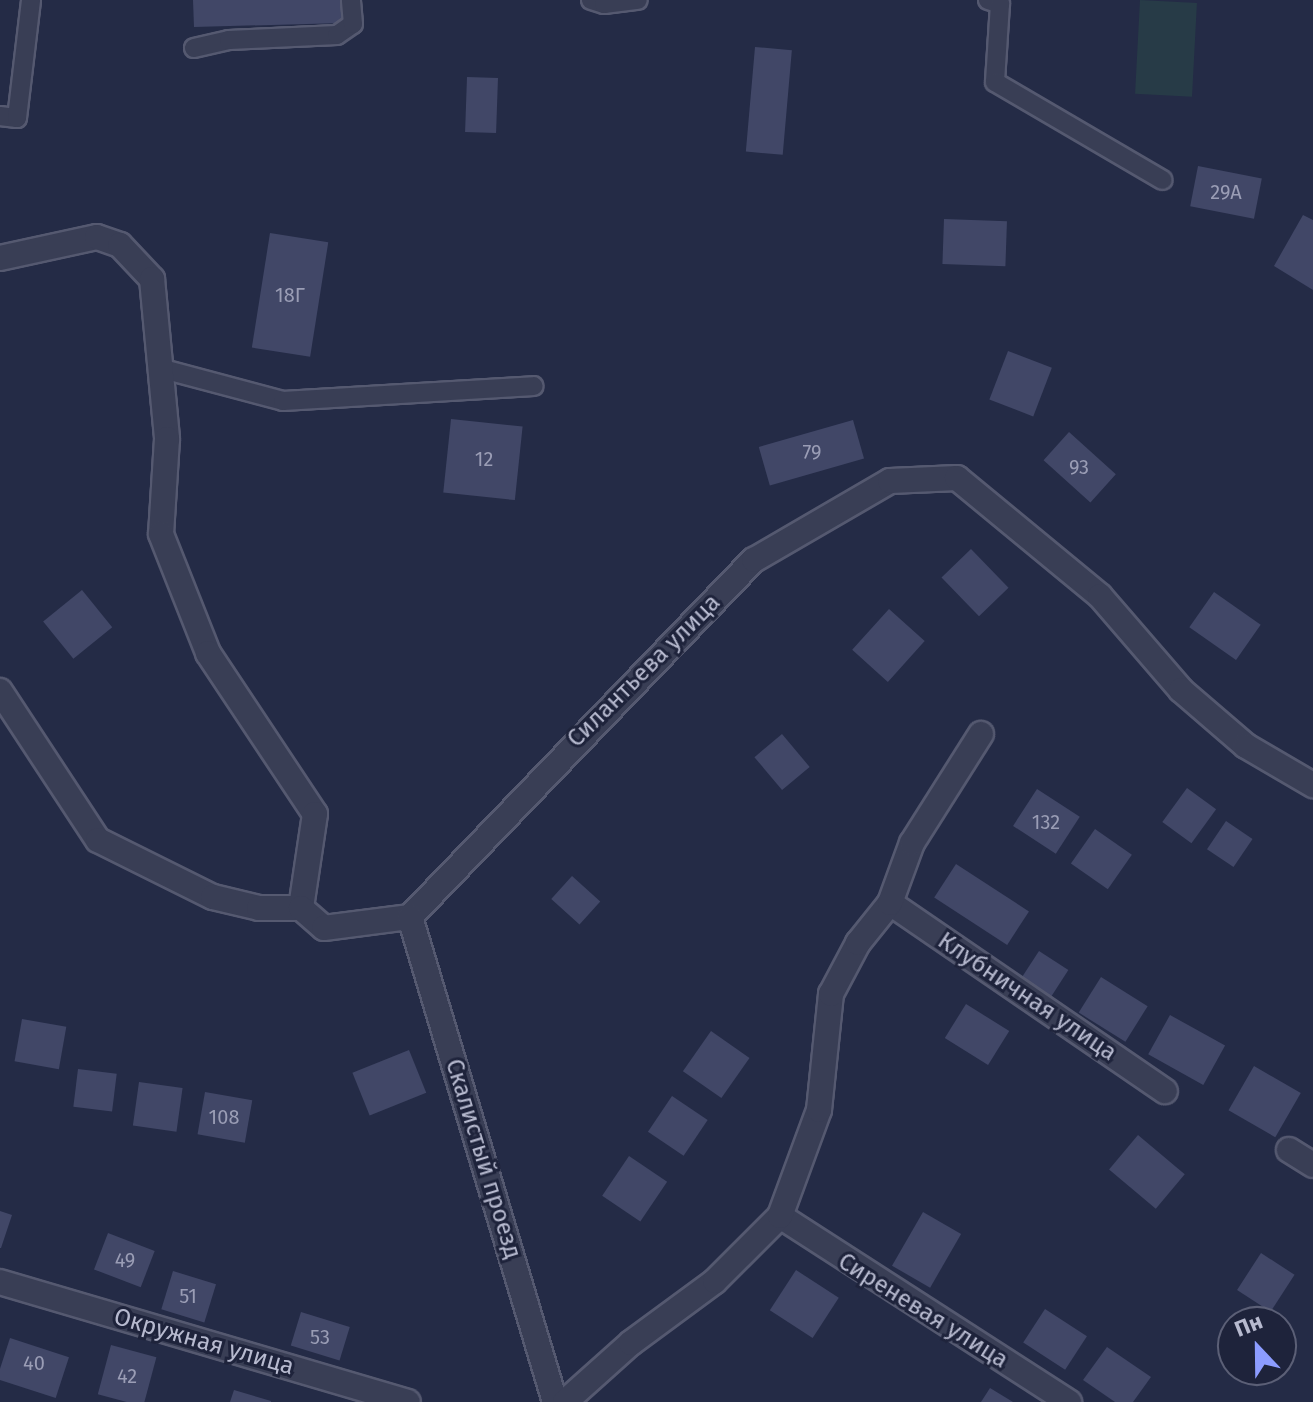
<!DOCTYPE html>
<html>
<head>
<meta charset="utf-8">
<style>
	body { margin:0 }
	#map { position:relative; width:1313px; height:1402px; overflow:hidden; background:#242b46; font-family:"Fira Sans",sans-serif }
	div>[style] { position:absolute }
	[style*='--x'] { left:calc(var(--x)*1px); top:calc(var(--y)*1px); width:calc(var(--w)*1px); rotate:calc(var(--a)*1deg) }
	.green>* { inset:0; background:#273b47; transform-origin:0 0 }
	.building>* { inset:0; background:#414767; transform-origin:0 0 }
	.roads { filter:drop-shadow(2px 0 #555970) drop-shadow(-2px 0 #555970) drop-shadow(0 2px #555970) drop-shadow(0 -2px #555970) }
	.lane>* { height:18px; margin:-9px; padding:0 9px; transform-origin:9px; border-radius:9px; background:#393e55 }
	.street>* { height:24px; margin:-12px; padding:0 12px; transform-origin:12px; border-radius:12px; background:#393e55 }
	span { translate:-50% -50%; white-space:nowrap; text-align:center; line-height:1.15; -webkit-text-stroke:6px #1e233b; paint-order:stroke }
	.number-label { font-size:20px; color:#9a9db5 }
	.number-label span { -webkit-text-stroke-width:0 }
	.street-label { font-size:24px; color:#b7bacf }
	.north { position:absolute; left:1217px; top:1306px; width:80px; height:80px; box-sizing:border-box; background:#1e233b; border:2px solid #5b5f76; border-radius:50%; rotate:338deg; font-size:22px; font-weight:700; line-height:32px; text-align:center; color:#b7bacf }
	.north::after { content:''; display:block; margin:auto; width:28px; height:36px; background:#8c9cff; clip-path:polygon(50% 0,100% 100%,50% 72%,0 100%) }
</style>
</head>
<body>
<div id="map">
	<div class="green">
		<i style="left:1140px;top:0;width:57px;height:94px;rotate:3deg"></i>
	</div>
	<div class="building">
		<i style="clip-path:polygon(193px 0,343px 0,343px 23px,194px 27px)"></i>
		<i style="left:755px;top:47px;width:37px;height:105px;rotate:5deg"></i>
		<i style="left:467px;top:77px;width:31px;height:55px;rotate:2deg"></i>
		<i style="left:1198px;top:166px;width:65px;height:41px;rotate:11deg"></i>
		<i style="clip-path:polygon(1303px 215px,1313px 220px,1313px 290px,1274px 266px)"></i>
		<i style="left:944px;top:219px;width:63px;height:45px;rotate:2deg"></i>
		<i style="left:270px;top:233px;width:59px;height:116px;rotate:9deg"></i>
		<i style="left:1008px;top:351px;width:47px;height:52px;rotate:21deg"></i>
		<i style="left:451px;top:419px;width:72px;height:74px;rotate:6deg"></i>
		<i style="left:853px;top:420px;width:40px;height:98px;rotate:74deg"></i>
		<i style="left:1069px;top:432px;width:63px;height:38px;rotate:42deg"></i>
		<i style="left:971px;top:549px;width:54px;height:41px;rotate:46deg"></i>
		<i style="left:82px;top:590px;width:48px;height:50px;rotate:51deg"></i>
		<i style="left:1214px;top:592px;width:57px;height:43px;rotate:35deg"></i>
		<i style="left:889px;top:609px;width:48px;height:55px;rotate:42deg"></i>
		<i style="left:782px;top:734px;width:43px;height:36px;rotate:50deg"></i>
		<i style="left:1187px;top:788px;width:36px;height:42px;rotate:36deg"></i>
		<i style="left:1037px;top:789px;width:51px;height:44px;rotate:33deg"></i>
		<i style="left:1226px;top:821px;width:32px;height:34px;rotate:34deg"></i>
		<i style="left:1095px;top:829px;width:45px;height:42px;rotate:35deg"></i>
		<i style="left:956px;top:864px;width:87px;height:40px;rotate:33deg"></i>
		<i style="left:572px;top:876px;width:38px;height:31px;rotate:42deg"></i>
		<i style="left:1039px;top:951px;width:35px;height:32px;rotate:33deg"></i>
		<i style="left:1101px;top:977px;width:55px;height:42px;rotate:32deg"></i>
		<i style="left:966px;top:1004px;width:51px;height:40px;rotate:32deg"></i>
		<i style="left:1170px;top:1015px;width:63px;height:45px;rotate:29deg"></i>
		<i style="left:22px;top:1019px;width:45px;height:43px;rotate:10deg"></i>
		<i style="left:711px;top:1031px;width:47px;height:49px;rotate:35deg"></i>
		<i style="left:409px;top:1050px;width:46px;height:61px;rotate:68deg"></i>
		<i style="left:1254px;top:1066px;width:54px;height:51px;rotate:30deg"></i>
		<i style="left:78px;top:1069px;width:39px;height:38px;rotate:7deg"></i>
		<i style="left:139px;top:1082px;width:44px;height:44px;rotate:8deg"></i>
		<i style="left:205px;top:1092px;width:48px;height:43px;rotate:10deg"></i>
		<i style="left:672px;top:1096px;width:43px;height:43px;rotate:34deg"></i>
		<i style="left:1138px;top:1135px;width:61px;height:45px;rotate:40deg"></i>
		<i style="left:629px;top:1156px;width:46px;height:48px;rotate:34deg"></i>
		<i style="clip-path:polygon(0 1211px,12px 1215px,1px 1248px,0 1248px)"></i>
		<i style="left:923px;top:1212px;width:44px;height:62px;rotate:30deg"></i>
		<i style="left:108px;top:1233px;width:50px;height:39px;rotate:21deg"></i>
		<i style="left:1261px;top:1253px;width:40px;height:44px;rotate:33deg"></i>
		<i style="left:796px;top:1270px;width:51px;height:48px;rotate:33deg"></i>
		<i style="left:173px;top:1271px;width:45px;height:40px;rotate:17deg"></i>
		<i style="left:1045px;top:1309px;width:50px;height:40px;rotate:33deg"></i>
		<i style="left:301px;top:1312px;width:51px;height:35px;rotate:17deg"></i>
		<i style="left:10px;top:1338px;width:62px;height:43px;rotate:18deg"></i>
		<i style="left:111px;top:1345px;width:47px;height:51px;rotate:15deg"></i>
		<i style="clip-path:polygon(1107px 1347px,1151px 1377px,1133px 1402px,1115px 1402px,1083px 1380px)"></i>
		<i style="clip-path:polygon(990px 1388px,1013px 1402px,981px 1402px)"></i>
		<i style="clip-path:polygon(234px 1390px,271px 1401px,271px 1402px,230px 1402px)"></i>
	</div>
	<div class="roads">
		<div class="lane">
			<i style="--x:591;--y:0;--w:14;--a:17"></i>
			<i style="--x:604;--y:4;--w:34;--a:-7"></i>
			<i style="--x:988;--y:0;--w:13;--a:18"></i>
			<i style="--x:1000;--y:4;--w:78;--a:93.7"></i>
			<i style="--x:995;--y:82;--w:194;--a:30.3"></i>
			<i style="--x:194;--y:48;--w:36;--a:-13"></i>
			<i style="--x:229;--y:40;--w:108;--a:-2.7"></i>
			<i style="--x:337;--y:35;--w:19;--a:-35"></i>
			<i style="--x:353;--y:24;--w:24;--a:-95"></i>
			<i style="--x:0;--y:116;--w:17;--a:7"></i>
			<i style="--x:17;--y:118;--w:119;--a:-83.2"></i>
			<i style="--x:163;--y:369;--w:124;--a:14.9"></i>
			<i style="--x:283;--y:401;--w:251;--a:-3.4"></i>
		</div>
		<div class="street">
			<i style="--x:0;--y:258;--w:99;--a:-12.2"></i>
			<i style="--x:97;--y:237;--w:24;--a:19"></i>
			<i style="--x:120;--y:245;--w:47;--a:46.7"></i>
			<i style="--x:152;--y:279;--w:161;--a:84.6"></i>
			<i style="--x:167;--y:439;--w:95;--a:93.6"></i>
			<i style="--x:161;--y:534;--w:128;--a:68.4"></i>
			<i style="--x:208;--y:653;--w:193;--a:56.4"></i>
			<i style="--x:315;--y:814;--w:95;--a:98.5"></i>
			<i style="--x:0;--y:691;--w:178;--a:56.7"></i>
			<i style="--x:98;--y:840;--w:128;--a:26.4"></i>
			<i style="--x:213;--y:897;--w:47;--a:13.4"></i>
			<i style="--x:259;--y:908;--w:42;--a:0"></i>
			<i style="--x:301;--y:908;--w:30;--a:41"></i>
			<i style="--x:324;--y:928;--w:87;--a:-7.3"></i>
			<i style="--x:410;--y:917;--w:496;--a:-46.1"></i>
			<i style="--x:754;--y:560;--w:157;--a:-30.2"></i>
			<i style="--x:890;--y:481;--w:67;--a:-2.6"></i>
			<i style="--x:957;--y:478;--w:185;--a:39.5"></i>
			<i style="--x:1100;--y:596;--w:124;--a:49.2"></i>
			<i style="--x:1181;--y:690;--w:86;--a:40.7"></i>
			<i style="--x:1246;--y:746;--w:78;--a:30.2"></i>
			<i style="--x:890;--y:903;--w:333;--a:34.4"></i>
			<i style="--x:410;--y:917;--w:506;--a:73.35"></i>
			<i style="--x:1289;--y:1150;--w:28;--a:32"></i>
			<i style="--x:780;--y:1216;--w:344;--a:32.8"></i>
			<i style="--x:0;--y:1282;--w:425;--a:16.4"></i>
			<i style="--x:565;--y:1402;--w:89;--a:-41.8"></i>
			<i style="--x:631;--y:1343;--w:104;--a:-36.4"></i>
			<i style="--x:715;--y:1281;--w:92;--a:-45"></i>
			<i style="--x:780;--y:1216;--w:113;--a:-69.8"></i>
			<i style="--x:819;--y:1110;--w:117;--a:-84.1"></i>
			<i style="--x:831;--y:994;--w:58;--a:-62.1"></i>
			<i style="--x:858;--y:943;--w:51;--a:-51.3"></i>
			<i style="--x:890;--y:903;--w:64;--a:-69.9"></i>
			<i style="--x:912;--y:843;--w:129;--a:-57.7"></i>
		</div>
	</div>
	<div class="number-label">
		<span style="left:1226px;top:192px">29А</span>
		<span style="left:290px;top:295px">18Г</span>
		<span style="left:812px;top:452px">79</span>
		<span style="left:484px;top:459px">12</span>
		<span style="left:1079px;top:467px">93</span>
		<span style="left:1046px;top:822px">132</span>
		<span style="left:224px;top:1117px">108</span>
		<span style="left:125px;top:1260px">49</span>
		<span style="left:188px;top:1296px">51</span>
		<span style="left:320px;top:1337px">53</span>
		<span style="left:34px;top:1363px">40</span>
		<span style="left:127px;top:1376px">42</span>
	</div>
	<div class="street-label">
		<span style="left:644px;top:671px;rotate:-45deg">Силантьева улица</span>
		<span style="left:1027px;top:997px;rotate:34deg">Клубничная улица</span>
		<span style="left:483px;top:1159px;rotate:73deg">Скалистый проезд</span>
		<span style="left:923px;top:1311px;rotate:32deg">Сиреневая улица</span>
		<span style="left:204px;top:1342px;rotate:16deg">Окружная улица</span>
	</div>
	<div class="north">Пн</div>
</div>
</body>
</html>
